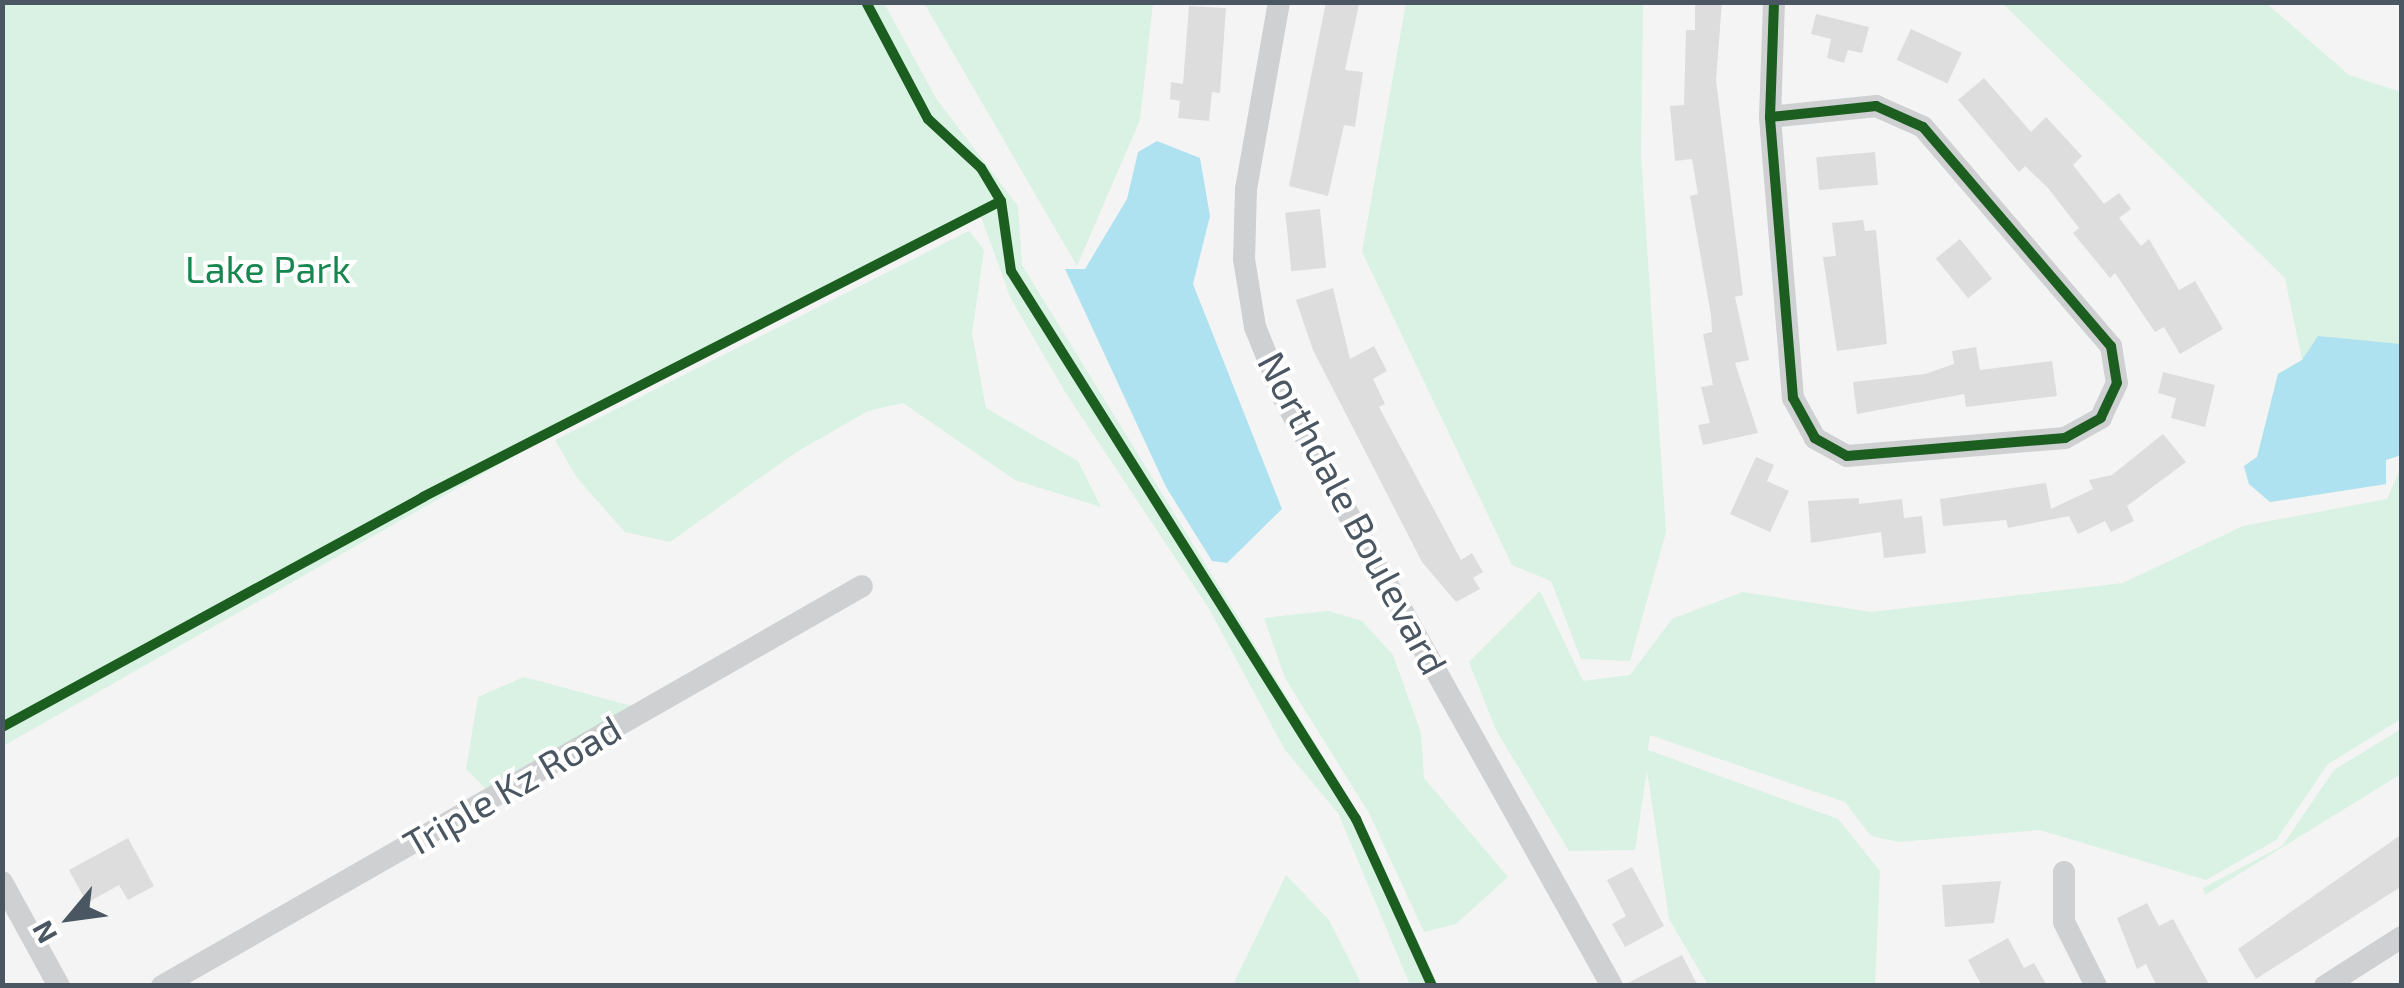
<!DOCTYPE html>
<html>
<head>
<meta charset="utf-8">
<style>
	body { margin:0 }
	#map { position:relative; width:2404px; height:988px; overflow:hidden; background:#f4f4f4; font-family:"Exo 2",sans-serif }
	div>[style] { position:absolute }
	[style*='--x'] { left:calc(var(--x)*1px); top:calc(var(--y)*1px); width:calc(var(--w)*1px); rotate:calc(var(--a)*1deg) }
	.green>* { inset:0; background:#d9f2e3 }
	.water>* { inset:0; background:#aee2f0 }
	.building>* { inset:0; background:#ddddde; transform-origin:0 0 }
	.street>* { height:22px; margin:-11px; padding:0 11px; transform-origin:11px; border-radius:11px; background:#ced0d2 }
	.cycleway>* { height:10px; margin:-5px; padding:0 5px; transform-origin:5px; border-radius:5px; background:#1b5e20 }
	span { translate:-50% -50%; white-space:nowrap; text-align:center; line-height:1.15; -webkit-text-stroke:8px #fff; paint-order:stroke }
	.park-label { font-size:38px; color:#17864f }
	.street-label { font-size:38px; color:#4a5661 }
	.frame { position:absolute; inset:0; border:5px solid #4a5661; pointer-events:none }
	.north { position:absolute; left:20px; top:868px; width:100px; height:100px; -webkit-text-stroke:8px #fff; paint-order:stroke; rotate:241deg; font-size:28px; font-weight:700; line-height:40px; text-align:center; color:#4a5661 }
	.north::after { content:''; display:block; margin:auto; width:35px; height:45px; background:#4a5661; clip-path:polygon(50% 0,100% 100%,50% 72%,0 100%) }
</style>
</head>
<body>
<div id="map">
	<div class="green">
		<i style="clip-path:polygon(2px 3px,884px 3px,937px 100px,1018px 206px,1022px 265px,1361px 818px,1438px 985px,1410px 985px,1338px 813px,1285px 750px,1208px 607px,1067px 395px,1011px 299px,981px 217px,928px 237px,622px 395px,3px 746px)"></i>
		<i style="clip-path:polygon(924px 3px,1153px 3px,1140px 120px,1077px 266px)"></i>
		<i style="clip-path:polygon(1406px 3px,1643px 3px,1641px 156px,1666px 532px,1630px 661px,1581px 659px,1551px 581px,1512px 565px,1362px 252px)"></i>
		<i style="clip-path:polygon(2002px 3px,2266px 3px,2349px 75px,2401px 92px,2402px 455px,2386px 460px,2386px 484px,2270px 502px,2249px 484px,2244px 466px,2257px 457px,2278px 374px,2302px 360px,2285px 278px)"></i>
		<i style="clip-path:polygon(969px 231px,984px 250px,972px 334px,986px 408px,1078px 461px,1101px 507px,1015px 480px,903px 403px,868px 411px,795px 453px,670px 542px,625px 532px,577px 478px,555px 440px)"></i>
		<i style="clip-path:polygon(2401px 467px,2401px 719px,2328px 764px,2276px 840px,2206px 880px,2040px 830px,1899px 842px,1871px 836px,1845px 802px,1650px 735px,1648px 750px,1838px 819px,1880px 871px,1875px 985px,1708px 985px,1669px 919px,1647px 770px,1635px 850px,1569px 851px,1496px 730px,1469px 662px,1540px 591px,1583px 681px,1630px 675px,1672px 619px,1743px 592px,1871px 612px,2123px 583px,2243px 526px,2387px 499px)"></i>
		<i style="clip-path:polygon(1328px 611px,1362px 621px,1393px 655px,1421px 733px,1424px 778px,1508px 877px,1456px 924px,1424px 932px,1369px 813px,1285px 678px,1264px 618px)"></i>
		<i style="clip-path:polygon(524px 677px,632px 706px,486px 789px,466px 769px,478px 697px)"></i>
		<i style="clip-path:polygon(2401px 729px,2401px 774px,2205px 895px,2203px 888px,2282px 846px,2334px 770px)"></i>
		<i style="clip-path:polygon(1286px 875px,1329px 920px,1362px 985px,1233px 985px)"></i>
	</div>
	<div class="water">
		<i style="clip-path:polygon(1157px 141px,1200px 158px,1210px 216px,1193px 284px,1282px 509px,1227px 563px,1212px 561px,1166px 487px,1065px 269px,1085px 269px,1127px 199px,1138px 152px)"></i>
		<i style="clip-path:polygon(2318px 336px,2401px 344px,2401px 455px,2386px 460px,2386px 484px,2270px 502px,2249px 484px,2244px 466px,2257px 457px,2278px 374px,2302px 360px)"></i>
	</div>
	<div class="building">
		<i style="clip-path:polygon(1326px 2px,1359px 4px,1345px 70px,1363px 72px,1355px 127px,1344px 125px,1328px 196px,1289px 186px)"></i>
		<i style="clip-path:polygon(1695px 2px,1722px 2px,1716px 80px,1743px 295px,1735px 297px,1749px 360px,1735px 363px,1758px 433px,1703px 445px,1698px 425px,1710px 423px,1701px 387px,1713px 385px,1703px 334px,1712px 332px,1711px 315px,1690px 196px,1698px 194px,1692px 159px,1675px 161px,1670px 106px,1684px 105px,1686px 30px,1695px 30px)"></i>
		<i style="clip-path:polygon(1189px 6px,1226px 8px,1220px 93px,1212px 92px,1209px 121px,1178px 118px,1180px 101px,1170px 99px,1171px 82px,1183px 84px)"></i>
		<i style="clip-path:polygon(1816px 14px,1869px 27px,1862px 53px,1848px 50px,1844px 63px,1827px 58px,1831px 39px,1811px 34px)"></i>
		<i style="left:1911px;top:29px;width:56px;height:34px;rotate:25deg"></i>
		<i style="clip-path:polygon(1984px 78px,2031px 132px,2046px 117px,2082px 156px,2073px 165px,2104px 204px,2119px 193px,2131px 209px,2119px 218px,2141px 246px,2149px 239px,2179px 290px,2195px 281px,2223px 329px,2180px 354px,2164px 327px,2155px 332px,2115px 273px,2110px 278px,2073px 233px,2079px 228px,2048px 188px,2025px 166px,2019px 172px,1958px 100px)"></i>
		<i style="left:1875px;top:152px;width:33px;height:59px;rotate:85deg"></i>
		<i style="left:1320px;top:209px;width:59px;height:35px;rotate:84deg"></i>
		<i style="clip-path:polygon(1863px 220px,1865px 231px,1876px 230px,1887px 344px,1837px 351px,1823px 257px,1836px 256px,1832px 223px)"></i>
		<i style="left:1960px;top:239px;width:51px;height:31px;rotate:51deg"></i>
		<i style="clip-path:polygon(1333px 288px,1350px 359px,1374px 346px,1387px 371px,1373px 379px,1385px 404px,1379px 407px,1461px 560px,1472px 553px,1483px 572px,1473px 578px,1480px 589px,1456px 602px,1422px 562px,1313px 350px,1296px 300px)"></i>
		<i style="clip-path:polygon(1976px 347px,1980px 370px,2052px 361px,2057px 396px,1966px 407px,1964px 394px,1857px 414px,1853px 382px,1925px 374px,1954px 364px,1952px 351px)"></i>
		<i style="clip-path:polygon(2163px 372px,2215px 385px,2205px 427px,2171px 418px,2176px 398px,2158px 393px)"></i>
		<i style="clip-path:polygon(2163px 434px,2186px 462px,2127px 506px,2134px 521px,2111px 532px,2105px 521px,2078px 534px,2069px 516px,2008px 528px,2006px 520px,1943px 526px,1940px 499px,2046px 483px,2051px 509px,2093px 489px,2089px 480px,2112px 475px)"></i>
		<i style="clip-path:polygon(1756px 457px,1774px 465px,1767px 481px,1789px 491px,1770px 532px,1730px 514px)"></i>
		<i style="clip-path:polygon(1859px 498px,1859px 504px,1902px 499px,1904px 518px,1922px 516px,1926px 553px,1884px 558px,1881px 532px,1811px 543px,1808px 501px)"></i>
		<i style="clip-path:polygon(2402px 834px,2402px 886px,2256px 979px,2238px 949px)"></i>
		<i style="clip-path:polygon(128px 838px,154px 886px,128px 900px,119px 885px,87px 903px,69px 870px)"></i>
		<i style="clip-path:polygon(1632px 867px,1664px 926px,1625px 947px,1612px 924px,1626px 916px,1607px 880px)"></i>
		<i style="clip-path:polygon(2001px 881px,1994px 923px,1945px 927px,1942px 885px)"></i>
		<i style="clip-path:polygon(2147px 903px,2159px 926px,2173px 919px,2210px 986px,2157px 986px,2146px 964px,2137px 969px,2117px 918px)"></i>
		<i style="clip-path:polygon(2008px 938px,2024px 968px,2034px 963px,2047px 986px,1982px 986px,1968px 960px)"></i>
		<i style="clip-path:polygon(1682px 955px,1698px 986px,1627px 986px,1626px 984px)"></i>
	</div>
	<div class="street">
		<i style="--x:1279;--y:2;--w:190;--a:100"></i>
		<i style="--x:1246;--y:189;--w:70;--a:91.6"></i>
		<i style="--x:1244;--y:259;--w:69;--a:80.8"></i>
		<i style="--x:1255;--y:327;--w:80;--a:67.9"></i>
		<i style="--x:1285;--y:401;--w:670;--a:60.8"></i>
		<i style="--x:1770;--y:117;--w:107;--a:-5.9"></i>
		<i style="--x:1876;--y:106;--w:51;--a:24.1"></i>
		<i style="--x:1923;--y:127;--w:289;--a:49.4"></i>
		<i style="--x:2111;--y:346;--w:37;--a:81"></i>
		<i style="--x:2117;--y:383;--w:38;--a:115"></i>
		<i style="--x:2101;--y:418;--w:41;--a:150.9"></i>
		<i style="--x:2065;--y:438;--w:219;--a:175.3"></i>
		<i style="--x:1847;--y:456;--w:37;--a:-151"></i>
		<i style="--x:1815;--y:438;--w:46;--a:-118.8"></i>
		<i style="--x:1793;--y:398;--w:282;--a:-94.7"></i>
		<i style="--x:1770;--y:117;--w:115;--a:-88"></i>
		<i style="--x:2064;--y:872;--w:50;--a:90"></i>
		<i style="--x:2064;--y:922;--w:72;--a:63.4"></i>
		<i style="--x:2;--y:882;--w:119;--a:61.3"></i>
		<i style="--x:162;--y:986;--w:806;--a:-29.74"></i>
		<i style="--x:2325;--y:986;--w:91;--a:-32.5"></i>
	</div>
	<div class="cycleway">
		<i style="--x:866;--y:2;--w:132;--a:62.1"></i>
		<i style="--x:928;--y:119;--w:72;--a:42.8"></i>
		<i style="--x:981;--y:168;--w:39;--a:59"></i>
		<i style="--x:1001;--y:201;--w:71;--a:81.9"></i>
		<i style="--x:1011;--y:271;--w:648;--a:57.81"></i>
		<i style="--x:1356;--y:819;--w:183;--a:65.5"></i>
		<i style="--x:1770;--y:117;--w:107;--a:-5.9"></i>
		<i style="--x:1876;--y:106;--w:51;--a:24.1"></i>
		<i style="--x:1923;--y:127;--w:289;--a:49.4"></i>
		<i style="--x:2111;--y:346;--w:37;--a:81"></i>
		<i style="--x:2117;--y:383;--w:38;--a:115"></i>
		<i style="--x:2101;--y:418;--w:41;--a:150.9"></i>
		<i style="--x:2065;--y:438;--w:219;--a:175.3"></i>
		<i style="--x:1847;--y:456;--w:37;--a:-151"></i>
		<i style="--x:1815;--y:438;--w:46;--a:-118.8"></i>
		<i style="--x:1793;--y:398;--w:282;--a:-94.7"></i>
		<i style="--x:1770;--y:117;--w:115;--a:-88"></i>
		<i style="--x:2;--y:727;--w:480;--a:-28.6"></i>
		<i style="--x:423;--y:497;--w:649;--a:-27.12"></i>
	</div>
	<div class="park-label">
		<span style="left:268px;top:269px">Lake Park</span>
	</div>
	<div class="street-label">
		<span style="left:1353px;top:513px;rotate:62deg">Northdale Boulevard</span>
		<span style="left:512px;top:786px;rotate:-30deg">Triple Kz Road</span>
	</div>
	<div class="frame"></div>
	<div class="north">N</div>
</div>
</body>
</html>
